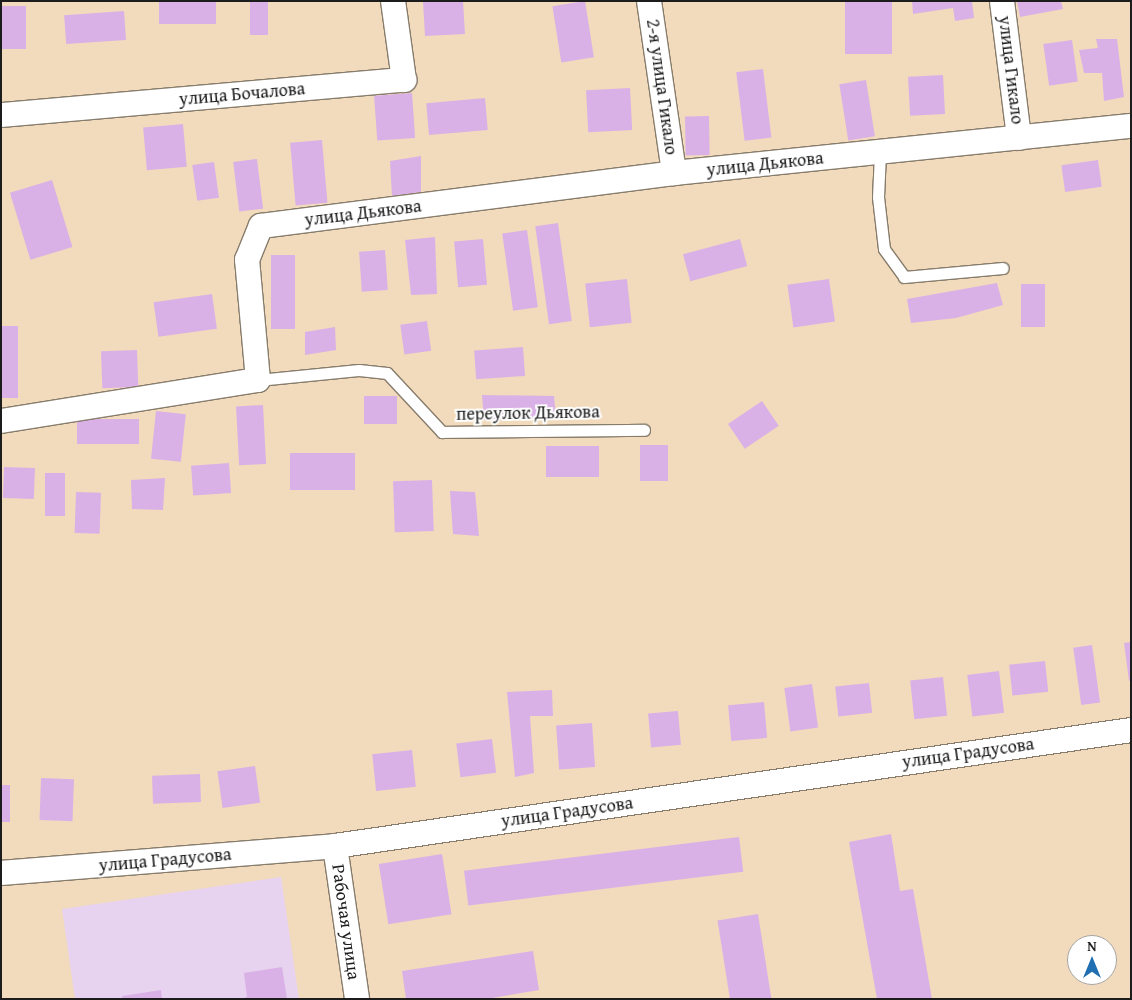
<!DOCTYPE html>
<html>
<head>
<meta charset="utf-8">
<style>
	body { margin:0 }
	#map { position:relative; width:1132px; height:1000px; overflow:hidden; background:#f2dbbc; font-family:"Gentium Book Plus",serif }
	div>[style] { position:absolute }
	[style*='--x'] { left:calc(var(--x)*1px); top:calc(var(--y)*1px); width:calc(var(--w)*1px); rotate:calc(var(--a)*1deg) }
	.built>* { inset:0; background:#e7d2f0 }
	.building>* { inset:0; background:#dab1e6; transform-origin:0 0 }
	.roads { filter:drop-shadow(1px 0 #877c6c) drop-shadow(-1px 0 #877c6c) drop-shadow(0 1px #877c6c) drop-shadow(0 -1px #877c6c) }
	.lane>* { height:11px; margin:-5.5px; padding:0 5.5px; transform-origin:5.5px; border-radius:5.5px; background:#fff }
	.street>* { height:24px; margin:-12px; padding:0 12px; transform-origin:12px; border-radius:12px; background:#fff }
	span { translate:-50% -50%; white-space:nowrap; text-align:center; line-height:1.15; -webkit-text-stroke:4px #fff; paint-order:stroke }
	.street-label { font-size:18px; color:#1c1c1c }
	.frame { position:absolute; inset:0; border:2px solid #1c1c1c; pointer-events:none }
	.north { position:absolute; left:1067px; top:935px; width:50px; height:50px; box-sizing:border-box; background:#fff; border:1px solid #a4a4a4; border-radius:50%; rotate:0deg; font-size:14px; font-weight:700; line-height:20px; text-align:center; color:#1c1c1c }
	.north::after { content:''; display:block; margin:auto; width:18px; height:22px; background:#1f6fb2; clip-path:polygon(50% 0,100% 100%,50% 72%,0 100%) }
</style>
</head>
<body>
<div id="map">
	<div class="built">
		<i style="clip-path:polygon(281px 877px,299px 999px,75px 999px,62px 909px)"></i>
	</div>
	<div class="building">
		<i style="left:159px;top:1px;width:57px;height:23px"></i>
		<i style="left:250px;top:1px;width:18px;height:34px"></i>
		<i style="clip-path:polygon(429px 1px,463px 1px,465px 34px,425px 36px,423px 2px)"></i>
		<i style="left:585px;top:1px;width:57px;height:33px;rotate:81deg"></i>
		<i style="left:845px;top:1px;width:47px;height:53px"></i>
		<i style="clip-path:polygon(912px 1px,972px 1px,974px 18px,955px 21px,953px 8px,913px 14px)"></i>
		<i style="clip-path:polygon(1017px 1px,1061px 1px,1063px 9px,1020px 17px)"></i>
		<i style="left:1px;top:6px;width:25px;height:43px"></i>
		<i style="left:124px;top:11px;width:29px;height:60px;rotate:86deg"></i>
		<i style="clip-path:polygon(1096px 39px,1117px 39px,1124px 97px,1104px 101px,1102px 73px,1084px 73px,1079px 50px,1098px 48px)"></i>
		<i style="left:1072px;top:40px;width:42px;height:29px;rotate:82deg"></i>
		<i style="left:763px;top:69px;width:69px;height:27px;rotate:83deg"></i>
		<i style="left:943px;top:75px;width:39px;height:35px;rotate:87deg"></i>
		<i style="left:866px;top:80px;width:57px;height:27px;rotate:81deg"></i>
		<i style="left:630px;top:88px;width:42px;height:44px;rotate:87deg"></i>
		<i style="left:412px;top:93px;width:45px;height:38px;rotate:86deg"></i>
		<i style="left:485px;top:98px;width:32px;height:59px;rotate:85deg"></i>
		<i style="left:709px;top:116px;width:39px;height:24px;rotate:89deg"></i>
		<i style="left:183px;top:124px;width:43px;height:40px;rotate:85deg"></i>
		<i style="left:322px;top:140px;width:63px;height:32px;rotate:85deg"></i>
		<i style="clip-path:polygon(421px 156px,421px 192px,392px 196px,390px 161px)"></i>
		<i style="left:257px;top:159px;width:50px;height:24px;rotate:83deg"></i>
		<i style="left:1098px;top:160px;width:27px;height:37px;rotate:82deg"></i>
		<i style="left:214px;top:162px;width:36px;height:22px;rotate:82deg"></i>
		<i style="left:52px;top:180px;width:70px;height:44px;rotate:73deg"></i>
		<i style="left:558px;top:223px;width:99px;height:23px;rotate:82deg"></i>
		<i style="left:527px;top:230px;width:78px;height:25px;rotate:82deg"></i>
		<i style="clip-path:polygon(435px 237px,437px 294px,411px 295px,405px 240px)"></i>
		<i style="left:483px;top:239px;width:46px;height:29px;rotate:85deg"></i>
		<i style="left:740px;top:239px;width:28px;height:59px;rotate:75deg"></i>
		<i style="left:385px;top:250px;width:40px;height:26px;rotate:86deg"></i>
		<i style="left:271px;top:255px;width:24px;height:74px"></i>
		<i style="left:627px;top:279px;width:44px;height:42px;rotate:84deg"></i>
		<i style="left:829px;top:279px;width:43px;height:42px;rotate:82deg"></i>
		<i style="clip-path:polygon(997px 283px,1003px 305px,956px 318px,911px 323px,907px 299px)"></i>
		<i style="left:1021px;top:284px;width:24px;height:43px"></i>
		<i style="left:212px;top:294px;width:35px;height:59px;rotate:82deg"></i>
		<i style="left:427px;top:321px;width:30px;height:27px;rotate:82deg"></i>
		<i style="left:1px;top:326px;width:17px;height:72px"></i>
		<i style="clip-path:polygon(335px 327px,336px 350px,305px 355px,305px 332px)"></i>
		<i style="left:523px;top:347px;width:29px;height:49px;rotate:86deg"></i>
		<i style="left:137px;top:350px;width:37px;height:36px;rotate:88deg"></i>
		<i style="clip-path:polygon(482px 395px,554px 396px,556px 417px,484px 420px)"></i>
		<i style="left:364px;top:396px;width:33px;height:28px"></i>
		<i style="left:762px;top:401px;width:30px;height:41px;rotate:56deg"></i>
		<i style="left:263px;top:405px;width:59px;height:27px;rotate:87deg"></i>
		<i style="left:156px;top:411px;width:30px;height:48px;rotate:6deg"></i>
		<i style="left:139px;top:419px;width:25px;height:62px;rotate:90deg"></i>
		<i style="left:640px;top:445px;width:28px;height:36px"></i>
		<i style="left:546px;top:446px;width:53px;height:31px"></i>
		<i style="left:290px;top:453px;width:65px;height:37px"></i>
		<i style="left:229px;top:463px;width:30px;height:38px;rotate:86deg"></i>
		<i style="left:4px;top:467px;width:31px;height:31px;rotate:2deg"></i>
		<i style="left:45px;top:473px;width:20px;height:43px"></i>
		<i style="clip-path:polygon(165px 478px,163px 510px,132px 509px,131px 480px)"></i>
		<i style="left:432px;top:480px;width:51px;height:39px;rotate:88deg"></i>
		<i style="clip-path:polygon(450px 491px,475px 492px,479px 536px,453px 534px)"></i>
		<i style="left:76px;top:492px;width:25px;height:41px;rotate:2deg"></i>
		<i style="clip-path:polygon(1131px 642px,1131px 680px,1129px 681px,1124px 643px)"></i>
		<i style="left:1092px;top:645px;width:58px;height:19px;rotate:82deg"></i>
		<i style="left:1045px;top:661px;width:31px;height:36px;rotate:84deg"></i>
		<i style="left:999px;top:671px;width:42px;height:32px;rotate:83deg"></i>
		<i style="left:943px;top:677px;width:39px;height:33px;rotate:84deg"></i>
		<i style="left:869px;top:683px;width:30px;height:34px;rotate:84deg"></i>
		<i style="left:812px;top:684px;width:44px;height:28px;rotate:82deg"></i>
		<i style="clip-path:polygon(552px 690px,553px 716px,530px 716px,534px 773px,515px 777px,507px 692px)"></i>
		<i style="left:764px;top:702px;width:36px;height:36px;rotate:85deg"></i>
		<i style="left:678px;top:711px;width:34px;height:30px;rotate:85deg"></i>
		<i style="left:592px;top:723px;width:44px;height:36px;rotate:86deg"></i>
		<i style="left:492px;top:739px;width:34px;height:36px;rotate:83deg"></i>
		<i style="left:412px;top:750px;width:37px;height:40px;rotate:84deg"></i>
		<i style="left:255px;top:766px;width:37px;height:38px;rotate:82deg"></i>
		<i style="left:200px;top:774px;width:28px;height:48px;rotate:88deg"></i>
		<i style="left:41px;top:778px;width:33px;height:42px;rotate:2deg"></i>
		<i style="left:1px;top:785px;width:9px;height:37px"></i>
		<i style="clip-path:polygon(891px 834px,900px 891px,913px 889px,932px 999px,877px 999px,849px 842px)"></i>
		<i style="left:739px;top:837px;width:35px;height:277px;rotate:83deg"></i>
		<i style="left:442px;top:854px;width:61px;height:64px;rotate:81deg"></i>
		<i style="left:758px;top:914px;width:86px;height:41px;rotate:81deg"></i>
		<i style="clip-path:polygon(533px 951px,539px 990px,486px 999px,406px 999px,402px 971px)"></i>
		<i style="clip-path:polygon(282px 967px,287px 999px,241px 999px,247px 997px,244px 973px)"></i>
		<i style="clip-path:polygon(161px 990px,162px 999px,123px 999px,122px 996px)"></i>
	</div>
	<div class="roads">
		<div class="lane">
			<i style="--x:880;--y:153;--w:44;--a:92.6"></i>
			<i style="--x:878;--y:197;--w:52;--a:83.4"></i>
			<i style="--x:884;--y:249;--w:34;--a:54"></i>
			<i style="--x:904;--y:277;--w:99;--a:-5.2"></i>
			<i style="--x:258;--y:380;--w:101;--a:-5.7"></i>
			<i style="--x:359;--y:370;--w:28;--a:6"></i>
			<i style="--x:387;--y:373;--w:81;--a:47"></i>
			<i style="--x:442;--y:432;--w:202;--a:-0.6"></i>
		</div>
		<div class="street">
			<i style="--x:649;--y:1;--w:174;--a:81.7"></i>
			<i style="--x:1002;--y:1;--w:138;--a:82.9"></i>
			<i style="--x:1;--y:115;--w:405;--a:-5"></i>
			<i style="--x:404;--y:80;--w:80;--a:-97.9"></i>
			<i style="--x:1;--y:421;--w:260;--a:-9.1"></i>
			<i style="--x:258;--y:380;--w:121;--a:-95.2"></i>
			<i style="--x:247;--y:260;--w:37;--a:-68"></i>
			<i style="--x:261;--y:226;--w:416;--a:-7.3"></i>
			<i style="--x:674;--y:173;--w:459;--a:-5.9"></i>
			<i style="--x:335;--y:846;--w:155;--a:81.8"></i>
			<i style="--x:1;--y:873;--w:335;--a:-4.6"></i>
			<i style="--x:335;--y:846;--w:804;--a:-8.29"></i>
		</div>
	</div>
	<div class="street-label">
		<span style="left:1011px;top:70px;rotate:83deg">улица Гикало</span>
		<span style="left:662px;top:87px;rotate:82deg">2-я улица Гикало</span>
		<span style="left:242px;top:94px;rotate:-5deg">улица Бочалова</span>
		<span style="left:765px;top:164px;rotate:-6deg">улица Дьякова</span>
		<span style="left:363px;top:213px;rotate:-7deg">улица Дьякова</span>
		<span style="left:528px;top:413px;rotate:-1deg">переулок Дьякова</span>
		<span style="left:968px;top:753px;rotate:-8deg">улица Градусова</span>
		<span style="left:567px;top:812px;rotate:-8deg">улица Градусова</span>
		<span style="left:165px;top:860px;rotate:-5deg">улица Градусова</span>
		<span style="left:346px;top:922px;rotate:82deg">Рабочая улица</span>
	</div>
	<div class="frame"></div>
	<div class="north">N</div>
</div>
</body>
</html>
